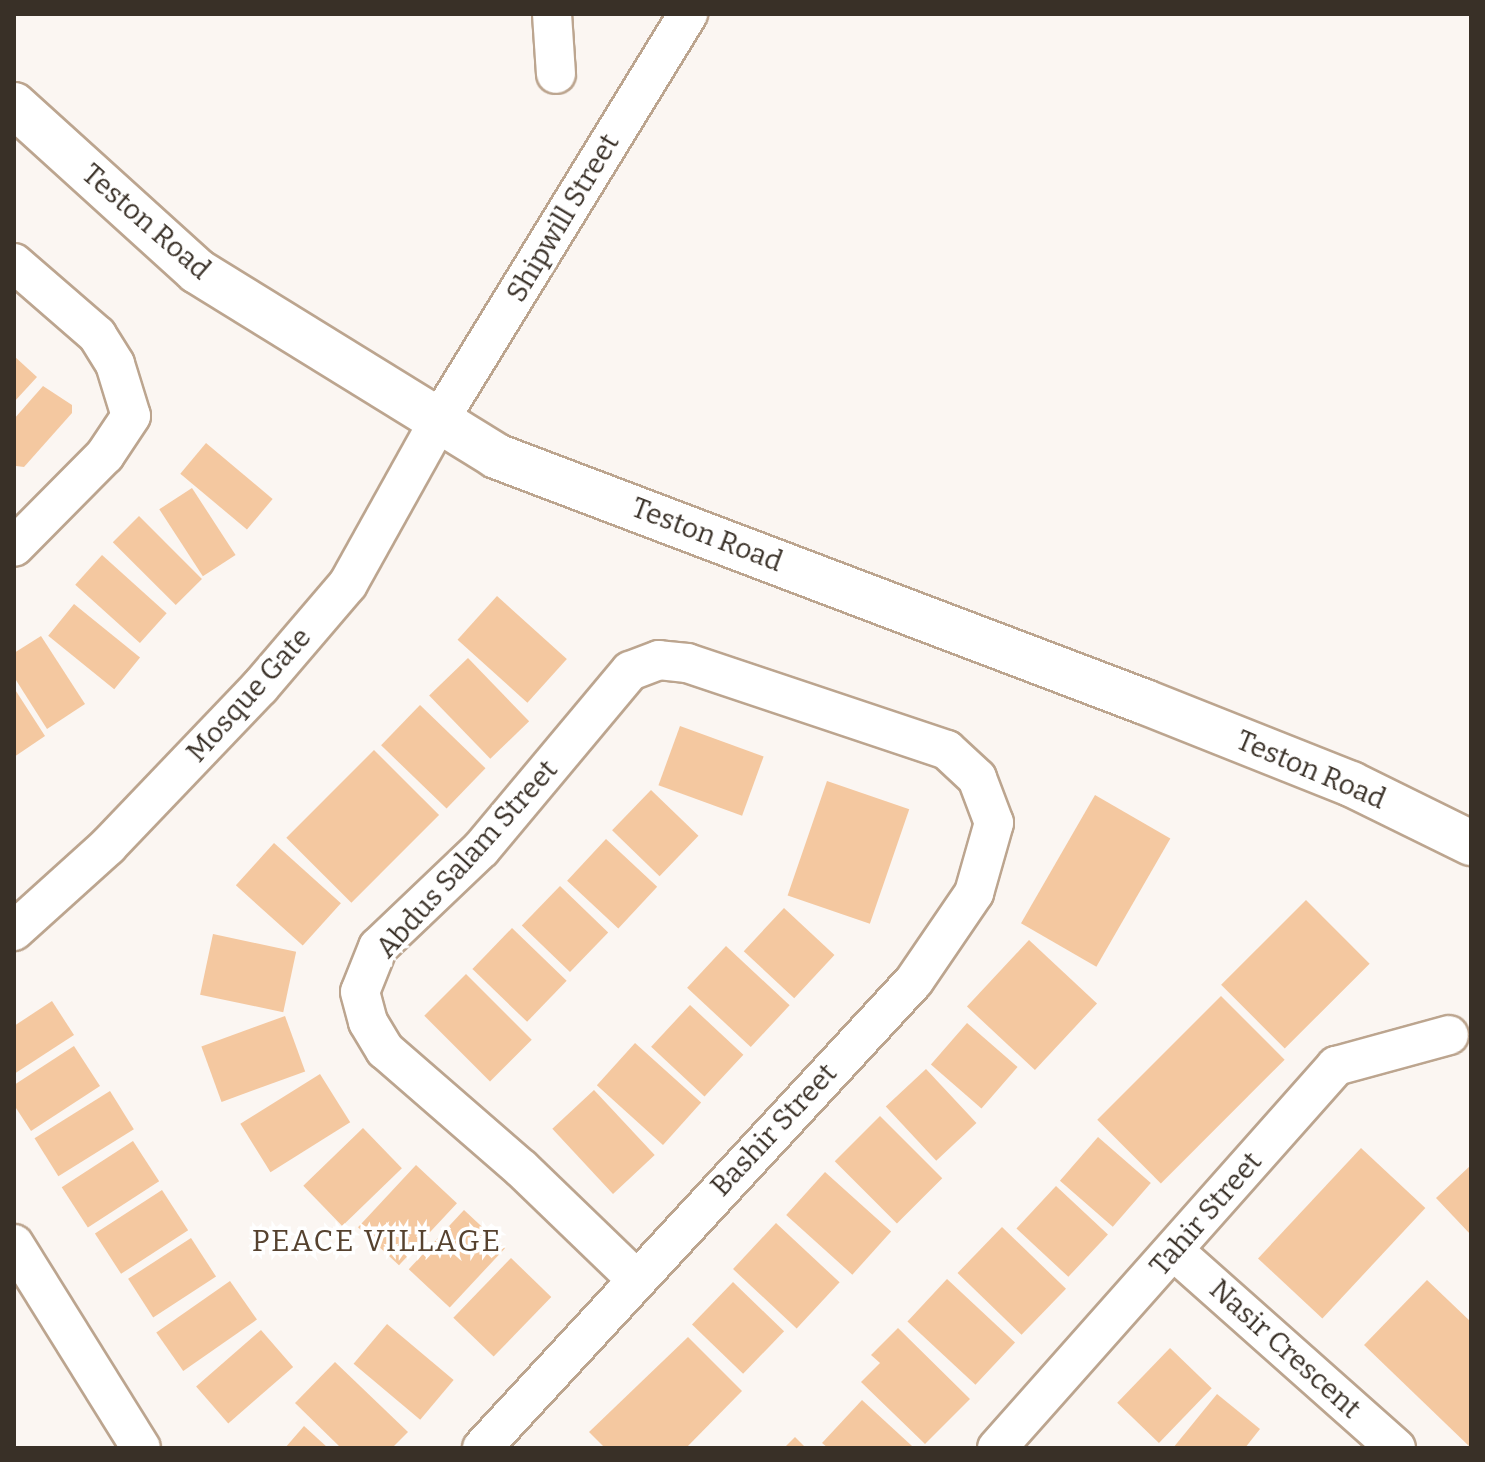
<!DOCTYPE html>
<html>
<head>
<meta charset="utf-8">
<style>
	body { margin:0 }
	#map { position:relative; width:1485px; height:1462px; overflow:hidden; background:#fbf6f2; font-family:Bitter,serif }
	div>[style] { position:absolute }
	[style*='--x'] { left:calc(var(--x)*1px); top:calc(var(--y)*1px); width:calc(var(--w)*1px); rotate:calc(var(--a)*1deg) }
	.building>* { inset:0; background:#f4c8a0; transform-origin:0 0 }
	.roads { filter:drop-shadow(2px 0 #bca58f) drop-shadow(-2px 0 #bca58f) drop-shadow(0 2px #bca58f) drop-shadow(0 -2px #bca58f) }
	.minor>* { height:38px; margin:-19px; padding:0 19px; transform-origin:19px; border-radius:19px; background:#fff }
	.major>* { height:44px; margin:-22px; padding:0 22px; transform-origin:22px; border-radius:22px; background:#fff }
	span { translate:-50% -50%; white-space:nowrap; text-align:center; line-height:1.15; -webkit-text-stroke:7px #fff; paint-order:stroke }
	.street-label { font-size:28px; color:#393027 }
	.neighbourhood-label { font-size:30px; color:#56422f; letter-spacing:2px }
	.frame { position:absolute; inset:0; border:16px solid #393027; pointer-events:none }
</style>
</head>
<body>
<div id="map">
	<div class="building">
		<i style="clip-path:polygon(14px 356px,37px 377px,14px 402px)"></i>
		<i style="clip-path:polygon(43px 386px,72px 405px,72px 413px,24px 467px,16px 466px,14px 419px)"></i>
		<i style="left:206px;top:443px;width:87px;height:40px;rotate:40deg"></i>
		<i style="left:192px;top:488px;width:80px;height:39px;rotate:57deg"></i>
		<i style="left:139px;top:516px;width:89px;height:37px;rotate:45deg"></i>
		<i style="left:102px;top:555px;width:87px;height:40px;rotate:42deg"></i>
		<i style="left:497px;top:596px;width:94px;height:59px;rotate:42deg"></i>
		<i style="left:74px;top:604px;width:85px;height:41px;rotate:39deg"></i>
		<i style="clip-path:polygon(41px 636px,85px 704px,47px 729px,14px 677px,14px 653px)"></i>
		<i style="left:468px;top:658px;width:88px;height:54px;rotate:46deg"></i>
		<i style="clip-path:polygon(14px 688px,45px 736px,14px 757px)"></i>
		<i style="left:420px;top:705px;width:91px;height:56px;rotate:44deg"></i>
		<i style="left:680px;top:726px;width:89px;height:63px;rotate:20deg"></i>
		<i style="left:374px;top:750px;width:92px;height:124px;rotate:45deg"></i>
		<i style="left:827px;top:781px;width:87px;height:121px;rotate:19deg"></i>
		<i style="left:651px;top:790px;width:66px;height:56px;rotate:44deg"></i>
		<i style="left:1095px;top:795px;width:87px;height:148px;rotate:30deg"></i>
		<i style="left:606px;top:839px;width:70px;height:57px;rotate:43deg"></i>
		<i style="left:274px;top:843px;width:90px;height:57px;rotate:42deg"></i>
		<i style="left:560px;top:886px;width:67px;height:55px;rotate:44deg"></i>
		<i style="left:1306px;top:900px;width:90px;height:120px;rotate:45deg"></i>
		<i style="left:784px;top:908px;width:69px;height:59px;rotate:43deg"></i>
		<i style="left:512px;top:928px;width:76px;height:57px;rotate:44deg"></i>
		<i style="left:213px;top:934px;width:85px;height:62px;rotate:12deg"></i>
		<i style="left:1029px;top:940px;width:93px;height:91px;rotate:43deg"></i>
		<i style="left:726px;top:946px;width:87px;height:57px;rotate:43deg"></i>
		<i style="left:466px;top:974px;width:93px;height:59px;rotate:45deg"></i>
		<i style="left:1221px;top:996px;width:90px;height:175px;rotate:45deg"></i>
		<i style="clip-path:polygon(52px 1001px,74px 1035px,14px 1074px,14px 1026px)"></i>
		<i style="left:690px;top:1005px;width:73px;height:57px;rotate:43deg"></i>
		<i style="left:285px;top:1016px;width:59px;height:89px;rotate:70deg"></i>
		<i style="left:967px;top:1023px;width:67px;height:55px;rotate:41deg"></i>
		<i style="left:635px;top:1043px;width:89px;height:57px;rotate:42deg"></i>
		<i style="clip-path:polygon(74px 1046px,100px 1086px,31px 1131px,14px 1105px,14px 1085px)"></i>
		<i style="left:926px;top:1069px;width:74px;height:55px;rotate:47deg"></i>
		<i style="left:320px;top:1074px;width:57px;height:94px;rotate:58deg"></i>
		<i style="left:594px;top:1090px;width:89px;height:57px;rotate:47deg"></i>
		<i style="left:110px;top:1091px;width:45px;height:89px;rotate:58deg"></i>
		<i style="left:880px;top:1116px;width:88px;height:64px;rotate:45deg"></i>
		<i style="left:363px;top:1128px;width:56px;height:83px;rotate:46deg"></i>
		<i style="left:1098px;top:1137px;width:70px;height:58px;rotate:41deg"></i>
		<i style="left:133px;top:1141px;width:48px;height:85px;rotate:57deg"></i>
		<i style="left:1361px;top:1148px;width:88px;height:151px;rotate:43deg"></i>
		<i style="left:416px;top:1165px;width:56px;height:85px;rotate:43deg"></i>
		<i style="clip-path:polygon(1471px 1165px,1471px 1235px,1436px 1198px)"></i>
		<i style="left:825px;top:1172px;width:89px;height:58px;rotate:42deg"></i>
		<i style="left:1056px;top:1186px;width:71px;height:58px;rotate:43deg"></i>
		<i style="left:162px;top:1190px;width:48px;height:80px;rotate:57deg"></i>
		<i style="left:464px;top:1210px;width:56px;height:81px;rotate:43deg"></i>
		<i style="left:776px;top:1223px;width:87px;height:63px;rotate:43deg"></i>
		<i style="left:1002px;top:1227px;width:89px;height:64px;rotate:44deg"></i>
		<i style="left:191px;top:1238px;width:46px;height:75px;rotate:57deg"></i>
		<i style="left:511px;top:1258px;width:56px;height:83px;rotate:44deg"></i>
		<i style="left:947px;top:1279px;width:93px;height:58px;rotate:43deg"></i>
		<i style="clip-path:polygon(1427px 1280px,1471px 1322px,1471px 1448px,1364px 1345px)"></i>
		<i style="left:230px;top:1281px;width:47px;height:90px;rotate:55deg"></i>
		<i style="left:733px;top:1282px;width:71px;height:59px;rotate:44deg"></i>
		<i style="left:387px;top:1324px;width:87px;height:52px;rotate:40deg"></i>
		<i style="clip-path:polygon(898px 1328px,970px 1399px,925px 1444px,861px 1382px,880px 1363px,871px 1355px)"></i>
		<i style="left:261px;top:1330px;width:49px;height:86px;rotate:49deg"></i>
		<i style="clip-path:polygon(688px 1337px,742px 1391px,686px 1448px,605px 1448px,589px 1432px)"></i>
		<i style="left:1170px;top:1348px;width:58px;height:76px;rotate:44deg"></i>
		<i style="clip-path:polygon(335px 1362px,408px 1432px,392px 1448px,341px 1448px,295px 1403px)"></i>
		<i style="clip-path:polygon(1217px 1394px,1260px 1429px,1245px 1448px,1173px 1448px)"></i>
		<i style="clip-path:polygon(862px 1400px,912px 1446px,910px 1448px,828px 1448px,822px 1443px)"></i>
		<i style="clip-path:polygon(304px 1426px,328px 1448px,285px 1448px)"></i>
		<i style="clip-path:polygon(795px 1437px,806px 1448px,784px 1448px)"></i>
	</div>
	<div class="roads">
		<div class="minor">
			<i style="--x:552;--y:14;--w:60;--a:86.2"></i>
			<i style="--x:14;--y:263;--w:110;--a:40.9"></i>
			<i style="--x:97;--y:335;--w:34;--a:58"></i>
			<i style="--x:115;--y:364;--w:54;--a:72.9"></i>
			<i style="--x:131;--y:416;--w:47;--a:123.7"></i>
			<i style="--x:105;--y:455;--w:129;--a:134.7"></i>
			<i style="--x:14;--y:931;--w:127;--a:-42.1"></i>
			<i style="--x:108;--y:846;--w:220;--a:-46.3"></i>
			<i style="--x:260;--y:687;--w:135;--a:-49.5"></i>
			<i style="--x:348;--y:584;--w:185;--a:-60.9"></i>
			<i style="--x:438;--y:422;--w:479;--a:-58.5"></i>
			<i style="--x:14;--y:1244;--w:240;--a:58.1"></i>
			<i style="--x:1174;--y:1251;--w:297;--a:41.6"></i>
			<i style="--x:482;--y:1448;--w:636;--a:-47.23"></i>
			<i style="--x:914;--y:981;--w:107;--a:-55.7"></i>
			<i style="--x:974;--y:893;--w:73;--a:-74.1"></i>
			<i style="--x:994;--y:823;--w:48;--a:-110.7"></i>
			<i style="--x:977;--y:778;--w:41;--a:-137"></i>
			<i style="--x:947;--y:750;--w:274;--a:-161.5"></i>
			<i style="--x:687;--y:663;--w:28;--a:-174"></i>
			<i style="--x:659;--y:660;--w:31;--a:159"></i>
			<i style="--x:630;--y:671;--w:232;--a:129.9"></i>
			<i style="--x:481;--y:849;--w:142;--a:136.4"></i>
			<i style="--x:378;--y:947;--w:48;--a:111.8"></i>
			<i style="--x:360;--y:992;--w:31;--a:75"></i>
			<i style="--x:368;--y:1022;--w:33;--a:59"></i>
			<i style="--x:385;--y:1050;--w:181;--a:41"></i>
			<i style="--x:522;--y:1169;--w:158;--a:44"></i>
			<i style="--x:997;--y:1448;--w:511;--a:-48.41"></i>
			<i style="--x:1336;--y:1066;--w:117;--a:-15.3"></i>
		</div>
		<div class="major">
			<i style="--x:14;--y:105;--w:247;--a:42.2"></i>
			<i style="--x:197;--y:271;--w:352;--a:31.7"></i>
			<i style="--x:496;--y:456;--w:694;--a:20.76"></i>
			<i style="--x:1145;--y:702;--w:222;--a:21.7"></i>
			<i style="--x:1351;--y:784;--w:134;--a:26.2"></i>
		</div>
	</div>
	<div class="street-label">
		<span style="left:563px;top:218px;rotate:-59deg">Shipwill Street</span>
		<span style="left:146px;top:222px;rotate:41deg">Teston Road</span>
		<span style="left:707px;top:535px;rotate:21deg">Teston Road</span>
		<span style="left:249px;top:695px;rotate:-48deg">Mosque Gate</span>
		<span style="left:1311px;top:770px;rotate:23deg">Teston Road</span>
		<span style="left:467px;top:859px;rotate:-48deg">Abdus Salam Street</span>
		<span style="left:774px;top:1130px;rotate:-47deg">Bashir Street</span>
		<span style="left:1206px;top:1214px;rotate:-49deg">Tahir Street</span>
		<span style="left:1285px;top:1349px;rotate:42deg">Nasir Crescent</span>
	</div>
	<div class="neighbourhood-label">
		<span style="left:377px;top:1241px">PEACE VILLAGE</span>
	</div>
	<div class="frame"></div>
</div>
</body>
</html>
